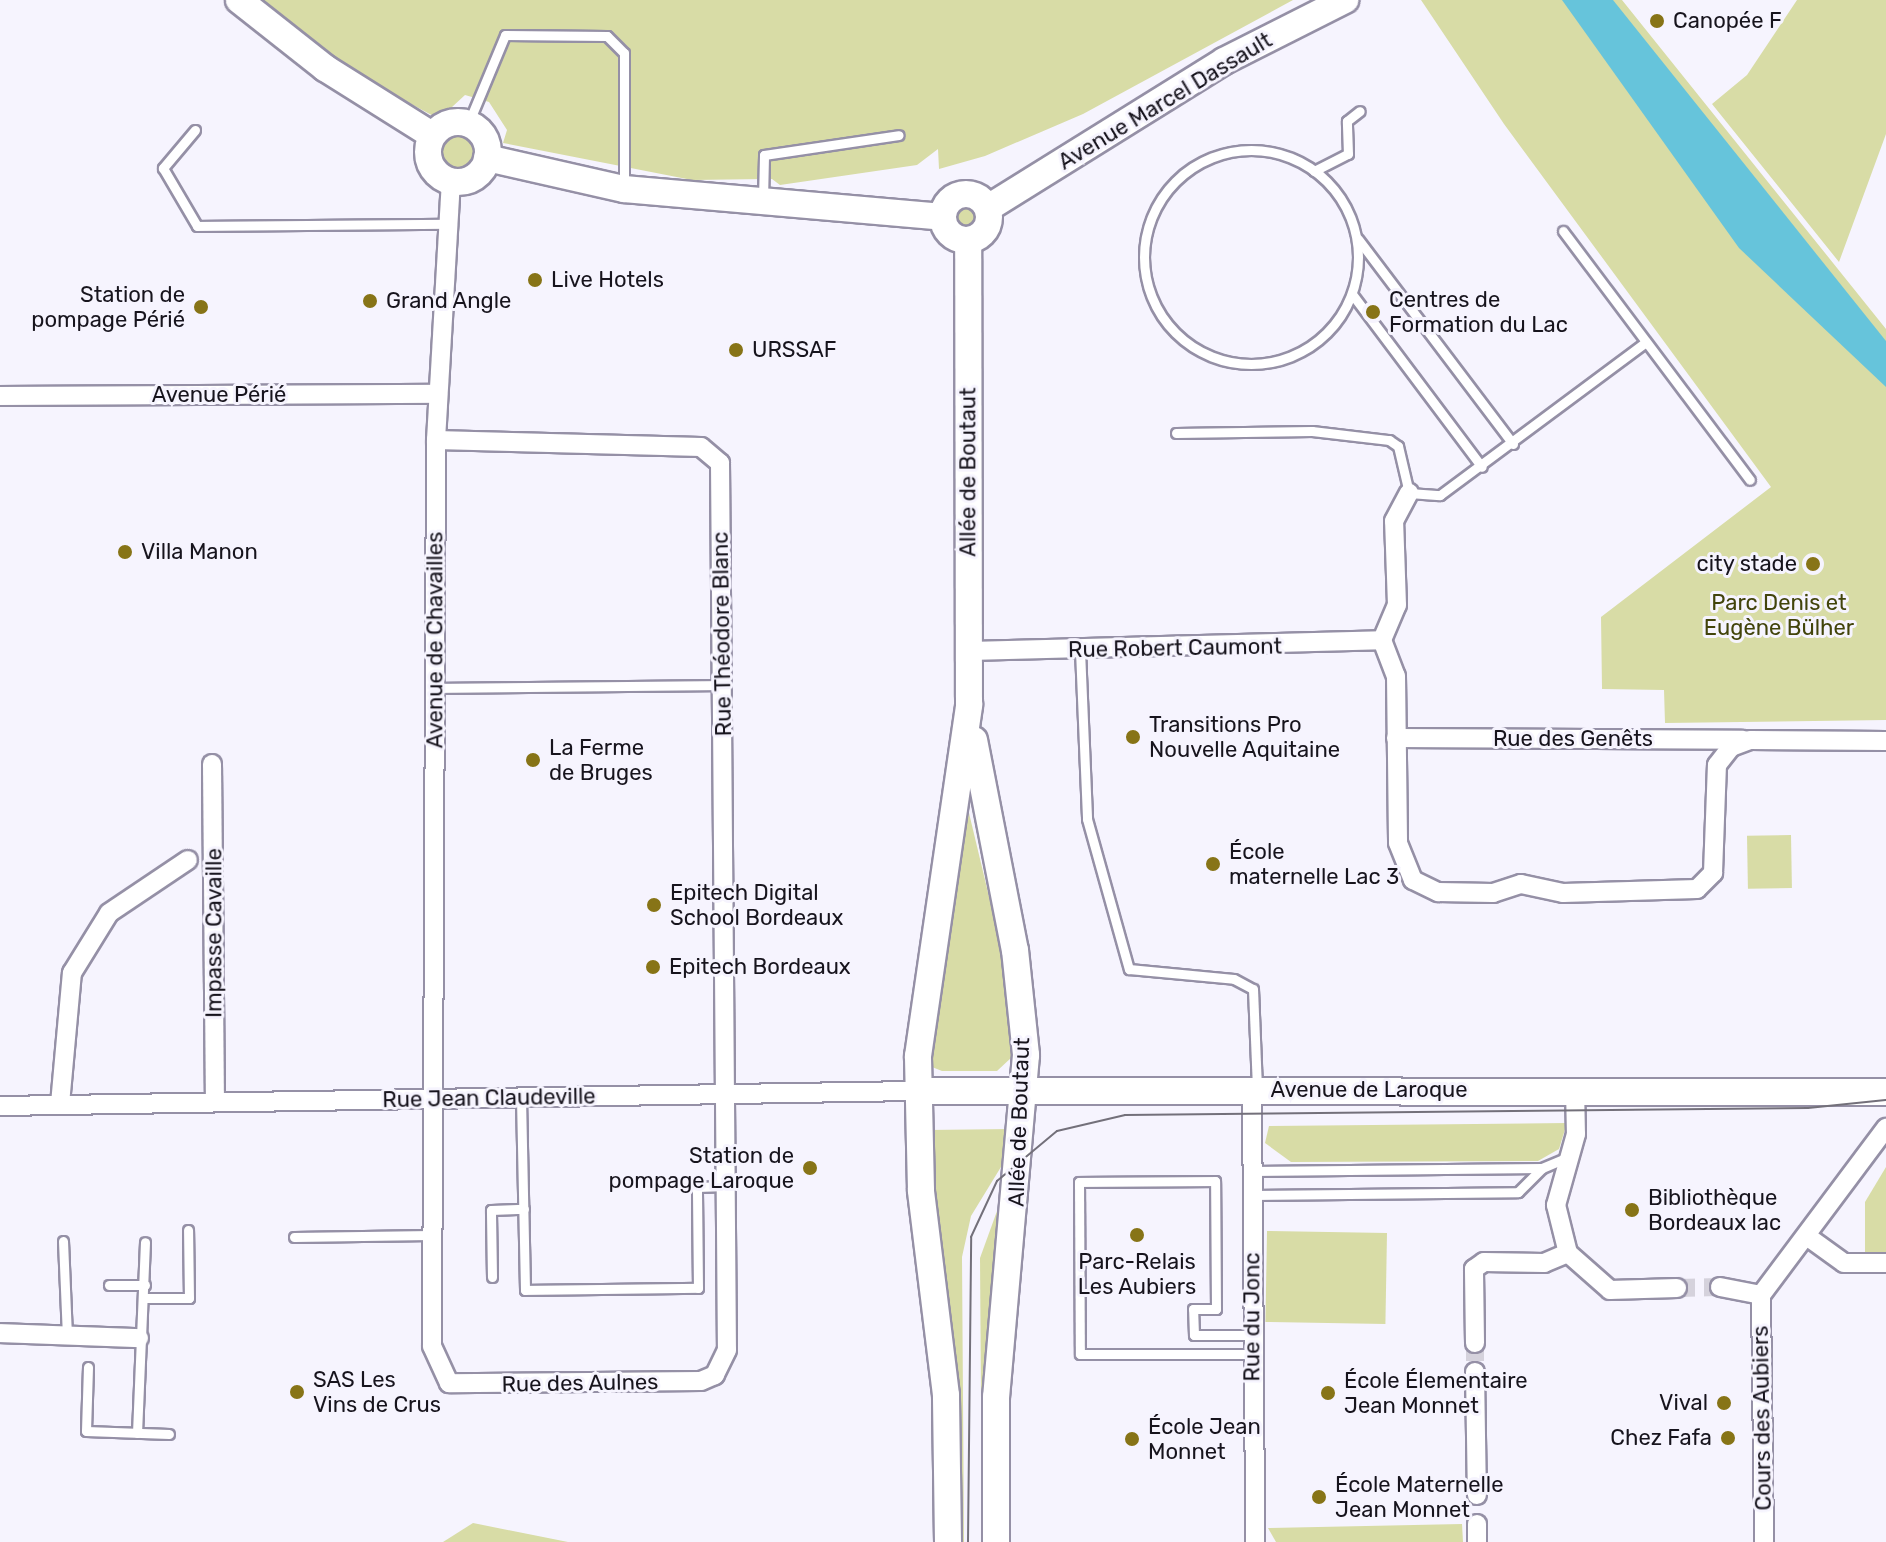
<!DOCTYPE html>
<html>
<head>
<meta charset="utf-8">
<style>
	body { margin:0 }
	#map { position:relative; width:1886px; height:1542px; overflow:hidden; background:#f6f4fe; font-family:Rubik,sans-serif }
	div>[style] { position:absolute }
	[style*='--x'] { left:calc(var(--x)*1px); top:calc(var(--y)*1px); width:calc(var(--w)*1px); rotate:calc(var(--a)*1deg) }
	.green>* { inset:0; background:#d8dca6; transform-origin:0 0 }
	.round { border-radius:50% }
	.water>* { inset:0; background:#66c4db }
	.street-tunnel>* { height:18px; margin-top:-9px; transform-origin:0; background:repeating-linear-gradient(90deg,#d5d2dc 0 18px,transparent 0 27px) }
	.roads { filter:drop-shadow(2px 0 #9590a6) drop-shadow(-2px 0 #9590a6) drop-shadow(0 2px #9590a6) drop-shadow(0 -2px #9590a6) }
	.lane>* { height:9px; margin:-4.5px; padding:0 4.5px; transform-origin:4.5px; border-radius:4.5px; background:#fff }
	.lane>.ring { margin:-4.5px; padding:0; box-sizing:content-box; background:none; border:9px solid #fff; border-radius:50% }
	.street>* { height:18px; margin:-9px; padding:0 9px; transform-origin:9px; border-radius:9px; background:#fff }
	.secondary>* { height:26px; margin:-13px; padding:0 13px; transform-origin:13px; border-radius:13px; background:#fff }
	.secondary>.ring { margin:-13px; padding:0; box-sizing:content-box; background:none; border:26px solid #fff; border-radius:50% }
	.tram>* { height:2px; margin:-1px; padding:0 1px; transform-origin:1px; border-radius:1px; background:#73707a }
	.dots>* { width:22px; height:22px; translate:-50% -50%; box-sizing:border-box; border:4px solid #f6f4fe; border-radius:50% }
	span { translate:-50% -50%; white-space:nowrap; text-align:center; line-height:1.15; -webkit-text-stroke:6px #f6f4fe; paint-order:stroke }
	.poi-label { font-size:22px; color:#17141d }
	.left { translate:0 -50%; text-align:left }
	.right { translate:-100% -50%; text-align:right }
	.street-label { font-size:22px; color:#17141d }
	.park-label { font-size:22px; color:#42440b }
</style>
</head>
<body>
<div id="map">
	<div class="green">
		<i style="clip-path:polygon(253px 0,1293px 0,1083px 114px,985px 156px,939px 169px,938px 149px,917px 165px,780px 185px,772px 179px,692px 180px,503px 143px,507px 130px,489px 102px,465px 95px,439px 119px,359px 76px)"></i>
		<i style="clip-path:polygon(1421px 0,1622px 0,1886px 329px,1886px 720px,1665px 723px,1664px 690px,1602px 689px,1601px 617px,1771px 487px,1504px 124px)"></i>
		<i style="clip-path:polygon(1797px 0,1886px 0,1886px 134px,1839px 262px,1712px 104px,1747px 75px)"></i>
		<i class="round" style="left:440px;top:132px;width:38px;height:38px"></i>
		<i class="round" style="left:952px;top:201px;width:30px;height:30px"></i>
		<i style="clip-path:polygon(969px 813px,1002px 951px,1012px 1057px,997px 1071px,942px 1071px,932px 1067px,940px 955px)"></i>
		<i style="left:1791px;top:835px;width:53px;height:44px;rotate:89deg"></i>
		<i style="clip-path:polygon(1567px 1123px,1559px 1149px,1538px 1161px,1291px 1162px,1265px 1143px,1269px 1126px)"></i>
		<i style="clip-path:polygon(1012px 1129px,1004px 1162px,971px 1216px,962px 1257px,964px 1542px,957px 1542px,927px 1130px)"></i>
		<i style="clip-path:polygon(1886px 1167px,1886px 1253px,1865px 1253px,1865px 1202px)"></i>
		<i style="clip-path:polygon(1005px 1189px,989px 1542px,982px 1542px,980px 1258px)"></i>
		<i style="left:1387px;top:1233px;width:91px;height:120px;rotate:91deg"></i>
		<i style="clip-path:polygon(473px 1523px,568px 1542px,443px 1542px)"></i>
		<i style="clip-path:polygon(1462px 1524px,1463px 1542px,1276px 1542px,1268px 1528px)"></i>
	</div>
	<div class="water">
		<i style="clip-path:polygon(1562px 0,1613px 0,1886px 341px,1886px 387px,1739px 248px)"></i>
	</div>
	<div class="street-tunnel">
		<i style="--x:1677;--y:1288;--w:43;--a:-1.3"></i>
		<i style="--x:1475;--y:1343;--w:29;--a:90"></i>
	</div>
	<div class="roads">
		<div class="lane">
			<i style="--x:468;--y:124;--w:96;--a:-67.4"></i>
			<i style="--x:505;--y:35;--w:102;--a:0.6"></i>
			<i style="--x:607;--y:36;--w:24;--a:45"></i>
			<i style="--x:624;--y:53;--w:133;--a:90"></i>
			<i style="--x:195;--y:130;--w:50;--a:130.1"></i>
			<i style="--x:163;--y:168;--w:67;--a:59.6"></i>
			<i style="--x:197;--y:226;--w:248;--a:-0.5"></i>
			<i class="ring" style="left:1144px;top:150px;width:205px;height:205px"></i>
			<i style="--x:1314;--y:171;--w:38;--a:-27"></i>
			<i style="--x:1348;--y:154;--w:33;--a:-92"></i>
			<i style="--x:1347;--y:121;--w:16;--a:-38"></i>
			<i style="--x:763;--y:200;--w:45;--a:-88.7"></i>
			<i style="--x:764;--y:155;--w:136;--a:-8.4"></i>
			<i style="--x:1563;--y:231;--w:311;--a:53.1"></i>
			<i style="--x:1358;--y:239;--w:257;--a:52.9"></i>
			<i style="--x:1352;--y:294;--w:216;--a:53.1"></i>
			<i style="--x:1176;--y:433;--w:136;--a:-0.8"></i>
			<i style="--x:1312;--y:431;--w:78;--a:6.7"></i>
			<i style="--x:1389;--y:440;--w:11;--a:34"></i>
			<i style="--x:1398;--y:446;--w:48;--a:76.8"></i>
			<i style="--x:1409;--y:493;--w:31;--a:4"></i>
			<i style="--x:1440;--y:495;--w:255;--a:-36.6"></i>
			<i style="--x:1080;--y:650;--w:169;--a:87.6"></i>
			<i style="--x:1087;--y:819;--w:156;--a:74.4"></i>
			<i style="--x:1129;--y:969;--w:105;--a:5.4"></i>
			<i style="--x:1234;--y:979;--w:21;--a:28"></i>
			<i style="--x:1253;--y:989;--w:100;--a:87.7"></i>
			<i style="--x:434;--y:688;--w:288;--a:-0.6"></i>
			<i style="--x:521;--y:1098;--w:192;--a:88.8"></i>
			<i style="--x:525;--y:1290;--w:173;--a:-0.7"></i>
			<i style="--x:698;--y:1288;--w:101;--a:-90.6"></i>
			<i style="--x:697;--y:1187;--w:29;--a:-2"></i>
			<i style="--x:1252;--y:1171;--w:290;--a:-0.6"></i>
			<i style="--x:1542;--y:1168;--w:30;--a:-23"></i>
			<i style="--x:1252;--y:1195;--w:266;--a:-0.6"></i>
			<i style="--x:1518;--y:1192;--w:34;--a:-45"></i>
			<i style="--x:294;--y:1237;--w:137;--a:-0.8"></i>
			<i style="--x:63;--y:1241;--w:94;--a:87.6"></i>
			<i style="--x:492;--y:1277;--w:67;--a:-90.9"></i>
			<i style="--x:491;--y:1210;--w:33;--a:-2"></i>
			<i style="--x:109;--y:1285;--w:36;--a:0"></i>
			<i style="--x:145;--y:1298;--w:44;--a:0"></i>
			<i style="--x:189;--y:1298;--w:68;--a:-90.8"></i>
			<i style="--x:1252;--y:1335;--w:58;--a:180"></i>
			<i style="--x:1194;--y:1335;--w:26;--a:-92"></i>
			<i style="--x:1193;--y:1309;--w:23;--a:0"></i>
			<i style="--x:1216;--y:1309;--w:128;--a:-90.4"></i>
			<i style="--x:1215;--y:1181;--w:136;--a:179.6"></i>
			<i style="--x:1079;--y:1182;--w:172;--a:89.7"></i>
			<i style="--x:1080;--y:1354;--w:172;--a:0"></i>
			<i style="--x:88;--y:1367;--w:64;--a:91.8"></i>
			<i style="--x:86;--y:1431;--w:83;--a:2.1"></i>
			<i style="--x:137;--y:1433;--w:191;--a:-87.6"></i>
		</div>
		<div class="street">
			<i style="--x:0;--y:396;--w:438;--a:-0.3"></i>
			<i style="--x:436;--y:440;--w:265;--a:1.5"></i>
			<i style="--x:701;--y:447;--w:25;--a:40"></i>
			<i style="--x:720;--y:463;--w:887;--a:89.55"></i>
			<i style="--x:727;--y:1350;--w:28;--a:116"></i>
			<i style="--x:715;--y:1375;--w:15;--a:157"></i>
			<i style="--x:701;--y:1381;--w:252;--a:179.5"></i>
			<i style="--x:449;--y:1383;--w:41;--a:-114.7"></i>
			<i style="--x:432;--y:1346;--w:906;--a:-89.75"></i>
			<i style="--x:436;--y:440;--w:259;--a:-86.7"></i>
			<i style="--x:1382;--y:640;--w:39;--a:69"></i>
			<i style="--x:1396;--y:676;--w:167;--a:89.3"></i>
			<i style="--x:1398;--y:843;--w:40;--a:68"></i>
			<i style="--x:1413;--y:880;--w:28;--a:26"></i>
			<i style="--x:1438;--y:892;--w:55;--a:1"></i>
			<i style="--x:1493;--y:893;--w:29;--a:-18"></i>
			<i style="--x:1521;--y:884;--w:43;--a:12.1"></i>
			<i style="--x:1563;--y:893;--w:134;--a:-1.7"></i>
			<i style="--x:1697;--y:889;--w:23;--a:-45"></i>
			<i style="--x:1713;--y:873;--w:108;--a:-87.9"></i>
			<i style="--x:1717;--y:765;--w:23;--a:-52"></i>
			<i style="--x:1731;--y:747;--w:20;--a:-20"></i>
			<i style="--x:1750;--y:740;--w:136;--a:0.4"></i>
			<i style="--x:1382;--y:640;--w:38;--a:-67"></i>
			<i style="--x:1397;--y:605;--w:84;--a:-92"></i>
			<i style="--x:1394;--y:521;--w:32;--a:-62"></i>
			<i style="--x:969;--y:651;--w:413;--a:-1.5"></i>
			<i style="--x:1396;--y:738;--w:347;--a:0.3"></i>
			<i style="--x:212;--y:764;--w:338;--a:89.5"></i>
			<i style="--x:1575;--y:1088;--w:46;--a:88.8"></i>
			<i style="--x:1576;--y:1134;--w:74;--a:105.7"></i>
			<i style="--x:1556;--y:1205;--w:49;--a:76"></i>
			<i style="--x:1568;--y:1253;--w:56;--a:41.4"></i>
			<i style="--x:1610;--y:1290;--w:67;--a:-1.7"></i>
			<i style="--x:1252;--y:1090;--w:452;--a:89.6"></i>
			<i style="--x:60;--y:1104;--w:132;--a:-84.8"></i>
			<i style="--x:72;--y:973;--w:70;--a:-58.3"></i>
			<i style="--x:109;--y:913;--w:95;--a:-33.9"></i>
			<i style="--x:0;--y:1106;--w:918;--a:-0.94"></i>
			<i style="--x:1808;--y:1237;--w:44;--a:35.8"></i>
			<i style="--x:1844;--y:1263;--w:42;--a:0"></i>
			<i style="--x:1720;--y:1287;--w:42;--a:11"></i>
			<i style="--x:1761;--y:1295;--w:209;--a:-53.2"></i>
			<i style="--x:1761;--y:1295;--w:247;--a:89.3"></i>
			<i style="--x:0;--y:1333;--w:139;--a:2.1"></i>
			<i style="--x:1475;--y:1343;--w:74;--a:-90.8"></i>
			<i style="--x:1474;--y:1269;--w:12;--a:-35"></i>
			<i style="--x:1484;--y:1262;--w:60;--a:1"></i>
			<i style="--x:1544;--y:1263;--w:26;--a:-23"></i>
			<i style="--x:1475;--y:1372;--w:123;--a:89.1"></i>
			<i style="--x:1477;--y:1524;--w:18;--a:90"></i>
		</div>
		<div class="secondary">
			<i style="--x:239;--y:0;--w:110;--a:38.3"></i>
			<i style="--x:325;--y:68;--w:126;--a:32.1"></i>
			<i class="ring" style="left:428px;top:122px;width:34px;height:34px"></i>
			<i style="--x:487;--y:158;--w:140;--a:12.8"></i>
			<i style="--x:624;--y:189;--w:320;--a:5"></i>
			<i class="ring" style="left:943px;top:194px;width:20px;height:20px"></i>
			<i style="--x:988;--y:208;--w:278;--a:-31.9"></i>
			<i style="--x:1224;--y:61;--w:136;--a:-26.8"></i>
			<i style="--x:974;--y:740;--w:214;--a:79"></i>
			<i style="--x:1015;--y:950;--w:106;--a:84"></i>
			<i style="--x:1026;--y:1055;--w:343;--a:95"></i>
			<i style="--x:996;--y:1397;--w:145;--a:90"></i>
			<i style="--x:918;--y:1091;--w:968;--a:0.06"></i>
			<i style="--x:948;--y:1542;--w:147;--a:-90.8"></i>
			<i style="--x:946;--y:1395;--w:207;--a:-97"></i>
			<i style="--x:921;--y:1190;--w:134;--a:-91.3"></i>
			<i style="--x:918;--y:1056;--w:355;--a:-81.7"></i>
			<i style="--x:969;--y:705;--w:465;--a:-90.1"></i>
		</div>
	</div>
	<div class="tram">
		<i style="--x:968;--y:1542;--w:305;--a:-89.4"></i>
		<i style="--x:971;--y:1237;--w:62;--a:-65.1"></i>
		<i style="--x:997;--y:1181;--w:78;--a:-39.8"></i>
		<i style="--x:1057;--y:1131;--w:70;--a:-13.2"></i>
		<i style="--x:1125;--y:1115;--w:683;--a:-0.59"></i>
		<i style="--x:1808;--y:1108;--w:78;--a:-5.9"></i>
	</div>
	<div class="dots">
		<i style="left:1657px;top:21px;background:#877417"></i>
		<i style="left:535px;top:280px;background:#877417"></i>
		<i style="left:370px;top:301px;background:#877417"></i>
		<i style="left:201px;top:307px;background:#877417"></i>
		<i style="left:1373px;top:312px;background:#877417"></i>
		<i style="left:736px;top:350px;background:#877417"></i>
		<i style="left:125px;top:552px;background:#877417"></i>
		<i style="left:1813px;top:564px;background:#877417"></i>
		<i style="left:1133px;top:737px;background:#877417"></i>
		<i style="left:533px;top:760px;background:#877417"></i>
		<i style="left:1213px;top:864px;background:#877417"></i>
		<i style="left:654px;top:905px;background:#877417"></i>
		<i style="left:653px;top:967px;background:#877417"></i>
		<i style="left:810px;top:1168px;background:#877417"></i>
		<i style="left:1632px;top:1210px;background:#877417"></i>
		<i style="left:1137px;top:1235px;background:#877417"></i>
		<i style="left:297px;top:1392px;background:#877417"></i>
		<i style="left:1328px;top:1393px;background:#877417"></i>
		<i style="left:1724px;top:1403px;background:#877417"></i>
		<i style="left:1728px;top:1438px;background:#877417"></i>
		<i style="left:1132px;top:1439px;background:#877417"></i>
		<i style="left:1319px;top:1497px;background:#877417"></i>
	</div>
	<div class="poi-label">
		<span class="left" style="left:1673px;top:21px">Canopée F</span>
		<span class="left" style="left:551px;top:280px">Live Hotels</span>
		<span class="right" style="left:185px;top:307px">Station de<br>pompage Périé</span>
		<span class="left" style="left:1389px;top:312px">Centres de<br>Formation du Lac</span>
		<span class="left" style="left:386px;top:301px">Grand Angle</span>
		<span class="left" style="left:752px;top:350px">URSSAF</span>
		<span class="left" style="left:141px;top:552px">Villa Manon</span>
		<span class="right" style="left:1797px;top:564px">city stade</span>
		<span class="left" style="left:1149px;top:737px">Transitions Pro<br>Nouvelle Aquitaine</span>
		<span class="left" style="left:549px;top:760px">La Ferme<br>de Bruges</span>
		<span class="left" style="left:1229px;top:864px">École<br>maternelle Lac 3</span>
		<span class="left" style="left:670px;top:905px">Epitech Digital<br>School Bordeaux</span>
		<span class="left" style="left:669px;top:967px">Epitech Bordeaux</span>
		<span class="right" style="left:794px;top:1168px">Station de<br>pompage Laroque</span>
		<span class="left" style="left:1648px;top:1210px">Bibliothèque<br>Bordeaux lac</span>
		<span style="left:1137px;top:1274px">Parc-Relais<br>Les Aubiers</span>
		<span class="left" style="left:313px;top:1392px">SAS Les<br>Vins de Crus</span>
		<span class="left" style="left:1344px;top:1393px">École Élementaire<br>Jean Monnet</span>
		<span class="right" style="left:1708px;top:1403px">Vival</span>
		<span class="left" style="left:1148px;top:1439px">École Jean<br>Monnet</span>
		<span class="right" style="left:1712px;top:1438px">Chez Fafa</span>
		<span class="left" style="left:1335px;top:1497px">École Maternelle<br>Jean Monnet</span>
	</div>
	<div class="street-label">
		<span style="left:1165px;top:101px;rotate:-31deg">Avenue Marcel Dassault</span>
		<span style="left:219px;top:395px">Avenue Périé</span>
		<span style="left:968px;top:472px;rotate:-90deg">Allée de Boutaut</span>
		<span style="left:722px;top:634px;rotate:-91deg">Rue Théodore Blanc</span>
		<span style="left:435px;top:640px;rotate:-90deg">Avenue de Chavailles</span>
		<span style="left:1175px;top:648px;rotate:-1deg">Rue Robert Caumont</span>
		<span style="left:1573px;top:739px">Rue des Genêts</span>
		<span style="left:214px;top:933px;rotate:-90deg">Impasse Cavaille</span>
		<span style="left:1369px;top:1090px">Avenue de Laroque</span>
		<span style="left:489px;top:1098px;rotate:-1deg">Rue Jean Claudeville</span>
		<span style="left:1019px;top:1122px;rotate:-88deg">Allée de Boutaut</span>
		<span style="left:1252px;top:1317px;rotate:-90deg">Rue du Jonc</span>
		<span style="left:580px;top:1383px;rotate:-1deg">Rue des Aulnes</span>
		<span style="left:1762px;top:1418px;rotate:-91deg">Cours des Aubiers</span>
	</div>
	<div class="park-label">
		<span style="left:1779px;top:615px">Parc Denis et<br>Eugène Bülher</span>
	</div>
</div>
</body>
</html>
